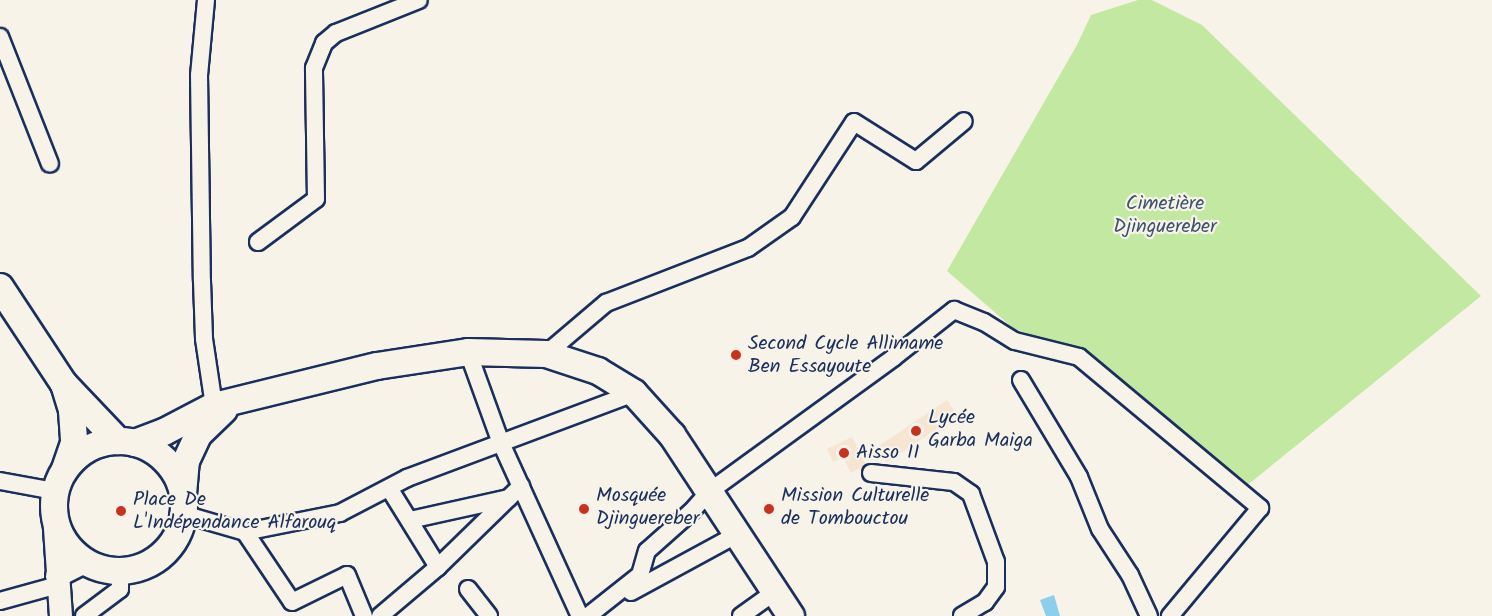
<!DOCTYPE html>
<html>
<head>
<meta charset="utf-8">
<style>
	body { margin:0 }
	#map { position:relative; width:1492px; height:616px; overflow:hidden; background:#f7f3e8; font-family:Kalam,sans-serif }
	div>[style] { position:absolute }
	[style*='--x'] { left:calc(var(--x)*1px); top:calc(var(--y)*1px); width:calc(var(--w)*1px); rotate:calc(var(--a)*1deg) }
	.built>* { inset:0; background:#f6e5d3; transform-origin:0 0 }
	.green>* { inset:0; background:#c3e8a2 }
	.water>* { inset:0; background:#8bcfed }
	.roads { filter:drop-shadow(2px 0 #1b2f5e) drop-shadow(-2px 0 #1b2f5e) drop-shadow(0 2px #1b2f5e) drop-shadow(0 -2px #1b2f5e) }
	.street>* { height:16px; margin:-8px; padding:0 8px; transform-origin:8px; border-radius:8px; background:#f7f3e8 }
	.secondary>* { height:22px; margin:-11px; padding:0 11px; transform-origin:11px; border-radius:11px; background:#f7f3e8 }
	.primary>* { height:26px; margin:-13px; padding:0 13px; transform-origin:13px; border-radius:13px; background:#f7f3e8 }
	.primary>.ring { margin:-13px; padding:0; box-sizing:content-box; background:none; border:26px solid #f7f3e8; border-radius:50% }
	.dots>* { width:16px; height:16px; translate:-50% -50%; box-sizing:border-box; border:3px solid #f7f3e8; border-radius:50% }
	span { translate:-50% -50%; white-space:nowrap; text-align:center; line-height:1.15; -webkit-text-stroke:4.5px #f7f3e8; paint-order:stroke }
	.park-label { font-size:20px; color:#3d546c }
	.poi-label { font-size:20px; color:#1b2f5e }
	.left { translate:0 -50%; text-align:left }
</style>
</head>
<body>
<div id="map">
	<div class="built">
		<i style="left:947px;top:400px;width:18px;height:85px;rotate:56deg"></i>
		<i style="clip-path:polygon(852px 437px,866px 465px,851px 473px,843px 458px,833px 462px,827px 449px)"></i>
	</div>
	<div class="green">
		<i style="clip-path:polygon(1138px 0,1152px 0,1202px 25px,1481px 296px,1245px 487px,1087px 356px,1013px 328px,947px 271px,1077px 45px,1091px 15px)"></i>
	</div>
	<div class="water">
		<i style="clip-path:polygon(1054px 595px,1060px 616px,1046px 616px,1040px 600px)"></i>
	</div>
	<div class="roads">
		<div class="street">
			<i style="--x:206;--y:0;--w:75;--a:95.3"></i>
			<i style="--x:199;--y:75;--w:206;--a:89.2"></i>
			<i style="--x:202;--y:281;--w:58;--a:88"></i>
			<i style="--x:204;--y:339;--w:68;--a:81.5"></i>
			<i style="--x:0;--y:37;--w:136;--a:68.5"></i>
			<i style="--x:258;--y:242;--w:72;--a:-36.6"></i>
			<i style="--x:316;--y:199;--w:131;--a:-90.9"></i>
			<i style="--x:314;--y:68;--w:27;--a:-68"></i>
			<i style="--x:324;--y:43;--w:16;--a:-40"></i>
			<i style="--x:336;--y:33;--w:89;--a:-21.7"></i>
			<i style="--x:468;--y:352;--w:97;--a:70.1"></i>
			<i style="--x:501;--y:443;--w:190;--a:65.5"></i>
			<i style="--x:546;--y:354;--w:79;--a:-40.4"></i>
			<i style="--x:606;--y:303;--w:152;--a:-21.2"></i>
			<i style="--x:748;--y:248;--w:54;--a:-35.2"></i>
			<i style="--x:792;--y:217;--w:113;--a:-56.9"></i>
			<i style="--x:854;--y:122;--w:73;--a:32.2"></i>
			<i style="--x:916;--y:161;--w:62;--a:-39.8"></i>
			<i style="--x:1021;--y:380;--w:113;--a:59.1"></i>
			<i style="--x:1079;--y:477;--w:56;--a:68"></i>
			<i style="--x:1100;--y:529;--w:55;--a:56.9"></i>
			<i style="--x:1130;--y:575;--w:45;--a:65.1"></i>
			<i style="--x:871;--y:473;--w:83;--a:6.2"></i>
			<i style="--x:954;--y:482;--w:21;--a:35"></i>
			<i style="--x:971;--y:494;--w:72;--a:69.8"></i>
			<i style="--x:996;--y:562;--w:25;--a:90"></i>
			<i style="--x:996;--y:587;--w:19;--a:126"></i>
			<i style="--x:985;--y:602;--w:27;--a:149"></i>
			<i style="--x:0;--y:481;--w:56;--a:10.3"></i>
			<i style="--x:389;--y:488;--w:93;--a:58.2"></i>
			<i style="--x:183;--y:514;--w:65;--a:16.2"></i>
			<i style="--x:245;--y:532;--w:97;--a:-11.3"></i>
			<i style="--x:340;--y:513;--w:76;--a:-27.6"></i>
			<i style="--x:407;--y:478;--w:242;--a:-20.5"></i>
			<i style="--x:410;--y:520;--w:101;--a:-12.5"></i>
			<i style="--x:245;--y:532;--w:84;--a:56.1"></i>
			<i style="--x:292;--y:602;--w:61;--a:-26.1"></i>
			<i style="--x:347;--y:575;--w:44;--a:67.5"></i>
			<i style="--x:468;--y:589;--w:34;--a:52"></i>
			<i style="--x:631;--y:592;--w:122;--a:-28.5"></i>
			<i style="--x:0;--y:601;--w:60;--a:-15.4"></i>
			<i style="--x:84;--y:616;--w:45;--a:-36.9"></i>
			<i style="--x:120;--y:589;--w:18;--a:-90"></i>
			<i style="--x:380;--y:616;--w:76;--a:-40.2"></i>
			<i style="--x:438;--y:567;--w:116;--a:-44.3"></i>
			<i style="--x:588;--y:616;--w:66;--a:-38.3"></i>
			<i style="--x:640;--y:575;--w:25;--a:-74"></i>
			<i style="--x:647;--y:551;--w:59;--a:-41.6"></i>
			<i style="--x:691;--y:512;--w:28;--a:-48"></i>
			<i style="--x:710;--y:491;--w:226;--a:-36"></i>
			<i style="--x:893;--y:358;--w:78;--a:-38.2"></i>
			<i style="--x:954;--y:310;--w:32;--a:22"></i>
			<i style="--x:984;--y:322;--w:36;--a:32"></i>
			<i style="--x:1015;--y:341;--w:66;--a:14"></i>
			<i style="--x:1079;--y:357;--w:236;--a:39.8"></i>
			<i style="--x:1260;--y:508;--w:141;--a:129.8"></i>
			<i style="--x:741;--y:616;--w:43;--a:-35.5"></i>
		</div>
		<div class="secondary">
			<i style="--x:54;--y:514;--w:102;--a:86.1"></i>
			<i style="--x:57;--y:576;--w:31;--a:-27"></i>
		</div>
		<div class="primary">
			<i style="--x:0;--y:287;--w:116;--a:56.6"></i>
			<i style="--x:64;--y:384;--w:79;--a:46.5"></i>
			<i style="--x:64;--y:384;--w:28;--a:73"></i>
			<i style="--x:72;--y:411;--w:32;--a:86"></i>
			<i style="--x:74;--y:443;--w:28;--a:109"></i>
			<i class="ring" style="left:54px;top:441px;width:104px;height:104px"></i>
			<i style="--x:135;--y:443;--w:31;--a:-21"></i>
			<i style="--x:164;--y:432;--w:56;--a:-27.5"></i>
			<i style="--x:214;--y:406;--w:168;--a:-13.8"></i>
			<i style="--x:377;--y:366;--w:92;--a:-8.7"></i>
			<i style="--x:468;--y:352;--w:78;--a:1.5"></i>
			<i style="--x:546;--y:354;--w:55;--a:18.1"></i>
			<i style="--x:598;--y:371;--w:42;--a:31.4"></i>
			<i style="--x:634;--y:393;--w:57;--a:47.9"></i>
			<i style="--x:672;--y:435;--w:217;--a:56.7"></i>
			<i style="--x:183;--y:494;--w:33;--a:-85"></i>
			<i style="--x:186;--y:461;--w:29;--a:-65"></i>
			<i style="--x:198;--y:435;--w:36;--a:-44"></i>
		</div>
	</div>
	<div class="dots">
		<i style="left:736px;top:355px;background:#c8321e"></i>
		<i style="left:916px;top:431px;background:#c8321e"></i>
		<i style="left:844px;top:453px;background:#c8321e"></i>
		<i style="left:584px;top:509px;background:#c8321e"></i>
		<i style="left:769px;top:509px;background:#c8321e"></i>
		<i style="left:121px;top:511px;background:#c8321e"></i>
	</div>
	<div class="park-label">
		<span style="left:1165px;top:216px">Cimetière<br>Djinguereber</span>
	</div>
	<div class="poi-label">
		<span class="left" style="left:748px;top:356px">Second Cycle Allimame<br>Ben Essayoute</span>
		<span class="left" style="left:928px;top:430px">Lycée<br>Garba Maiga</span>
		<span class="left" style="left:856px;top:453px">Aisso II</span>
		<span class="left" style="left:596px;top:508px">Mosquée<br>Djinguereber</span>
		<span class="left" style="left:781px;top:508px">Mission Culturelle<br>de Tombouctou</span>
		<span class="left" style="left:133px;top:512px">Place De<br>L'Indépendance Alfarouq</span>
	</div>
</div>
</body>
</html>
